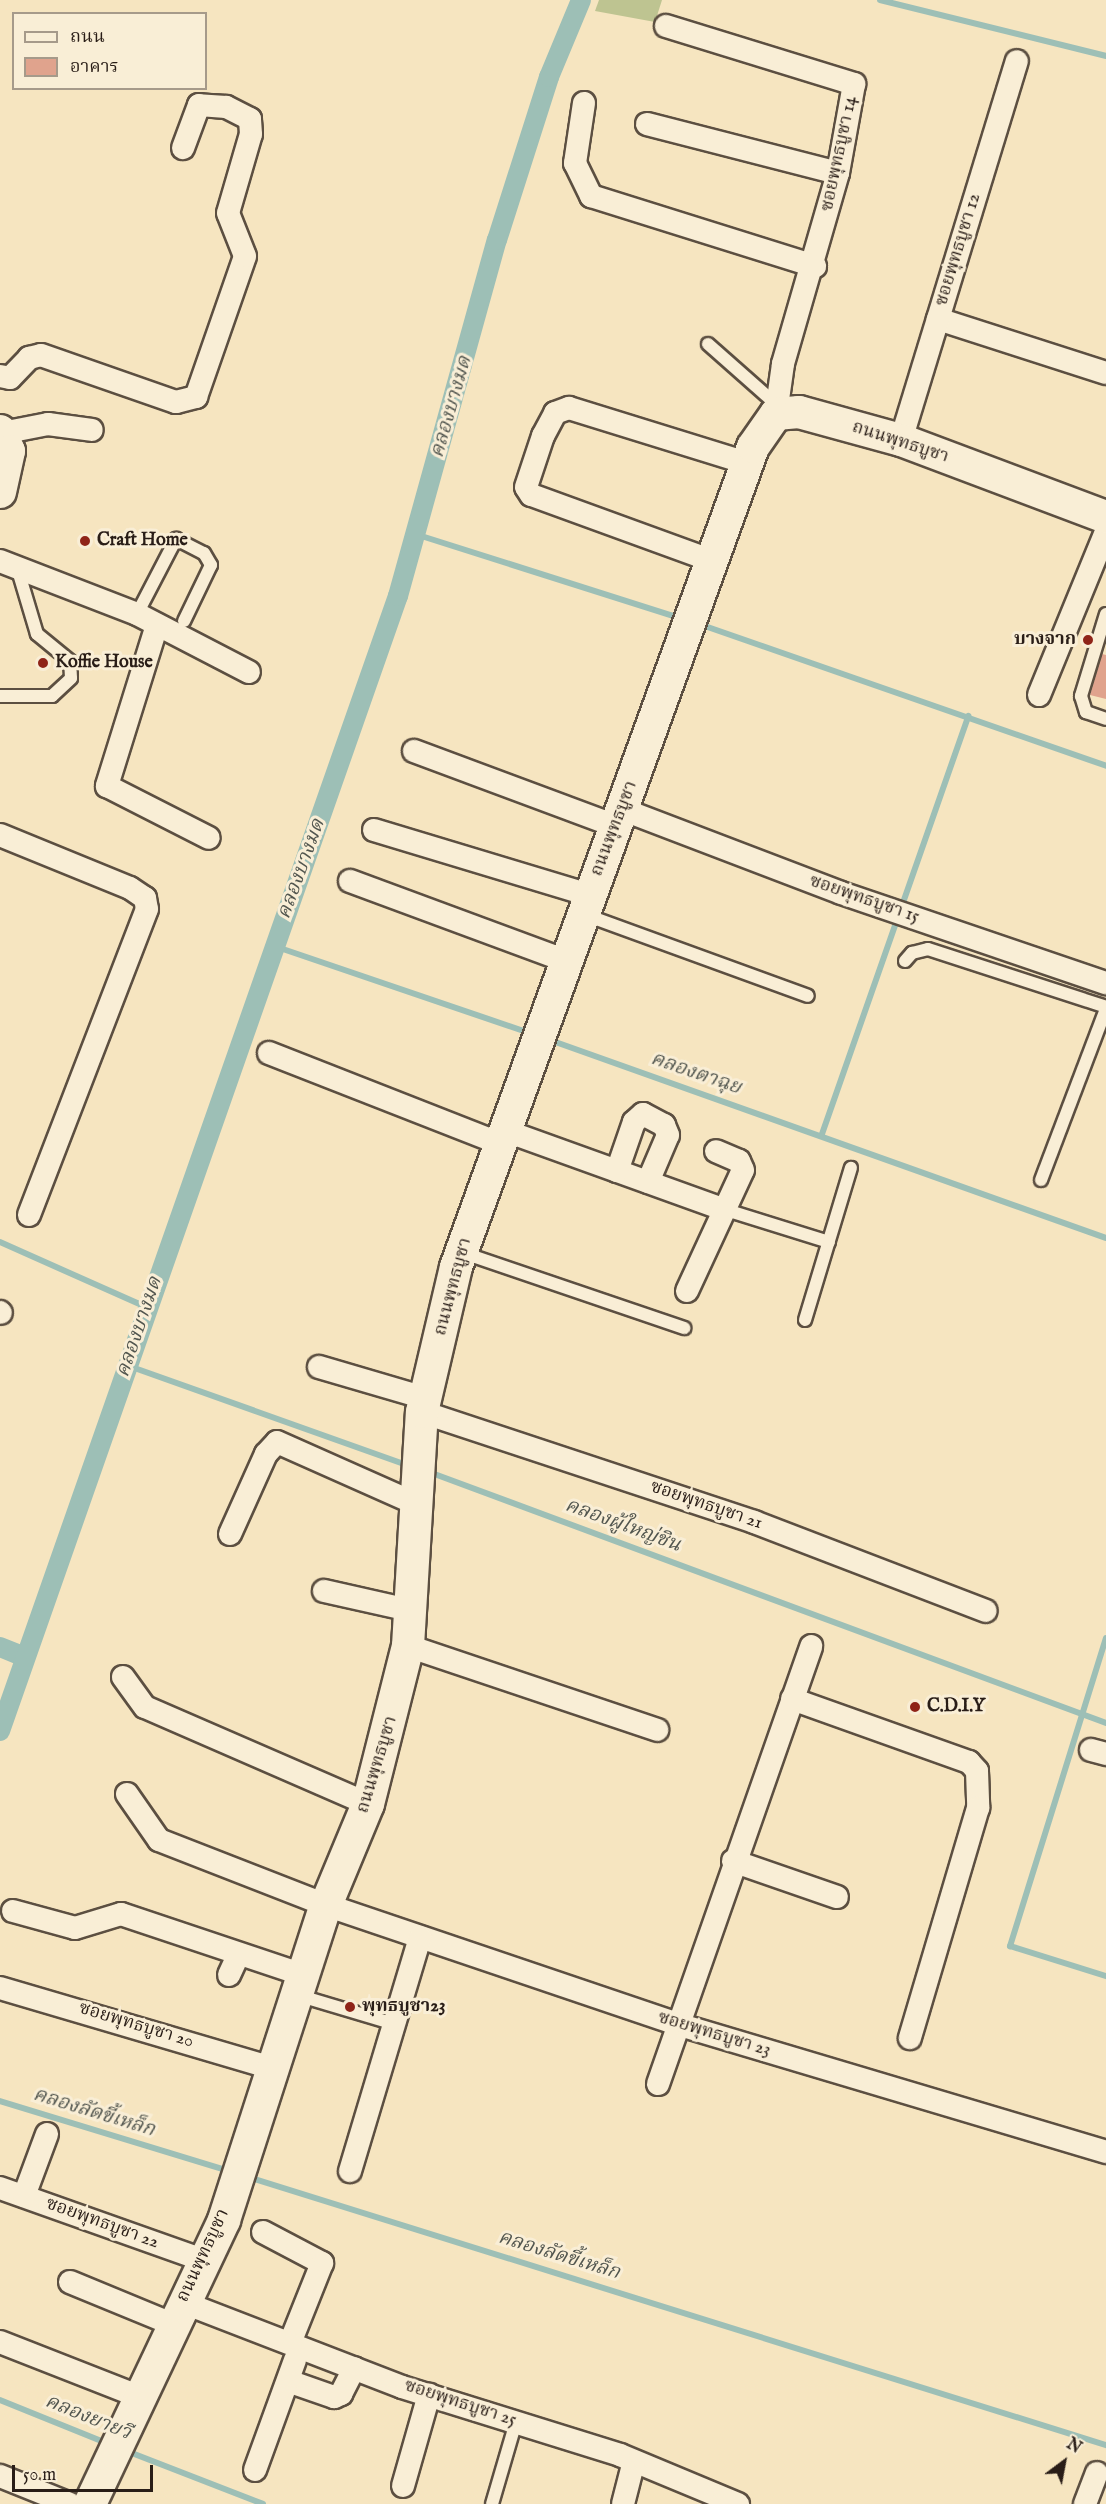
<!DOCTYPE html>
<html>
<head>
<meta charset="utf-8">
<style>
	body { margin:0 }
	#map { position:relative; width:1106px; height:2504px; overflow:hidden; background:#f6e5c0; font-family:"IM FELL English","Noto Serif Thai",serif }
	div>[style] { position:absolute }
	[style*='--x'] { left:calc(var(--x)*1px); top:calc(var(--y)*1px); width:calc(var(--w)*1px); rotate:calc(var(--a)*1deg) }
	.green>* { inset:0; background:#bec491 }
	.stream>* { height:6px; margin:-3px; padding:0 3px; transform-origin:3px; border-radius:3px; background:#9dbfb6 }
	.canal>* { height:20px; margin:-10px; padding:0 10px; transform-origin:10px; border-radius:10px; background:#9dbfb6 }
	.building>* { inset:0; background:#e0a38d }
	.roads { filter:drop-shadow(2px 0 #5c4f41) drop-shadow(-2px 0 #5c4f41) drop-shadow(0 2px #5c4f41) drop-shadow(0 -2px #5c4f41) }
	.lane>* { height:12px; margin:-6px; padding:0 6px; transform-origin:6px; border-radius:6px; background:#f9eed6 }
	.street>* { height:22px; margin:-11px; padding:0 11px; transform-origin:11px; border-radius:11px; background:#f9eed6 }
	.secondary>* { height:32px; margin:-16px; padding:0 16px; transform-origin:16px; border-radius:16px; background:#f9eed6 }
	.dots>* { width:16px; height:16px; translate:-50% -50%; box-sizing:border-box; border:3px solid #f9eed6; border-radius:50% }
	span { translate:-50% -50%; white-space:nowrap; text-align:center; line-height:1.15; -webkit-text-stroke:6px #f9eed6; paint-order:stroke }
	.street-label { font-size:18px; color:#291d17 }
	.poi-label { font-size:18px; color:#291d17; font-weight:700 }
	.left { translate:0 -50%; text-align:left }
	.right { translate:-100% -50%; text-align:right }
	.water-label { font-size:20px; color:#52564f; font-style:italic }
	.legend { position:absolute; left:12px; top:12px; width:195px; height:78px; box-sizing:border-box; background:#f9eed6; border:2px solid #a69a8a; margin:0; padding:8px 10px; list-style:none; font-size:18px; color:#291d17 }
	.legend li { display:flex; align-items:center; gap:12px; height:30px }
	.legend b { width:30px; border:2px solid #a69a8a }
	.north { position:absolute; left:1034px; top:2432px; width:60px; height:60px; -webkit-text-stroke:4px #f9eed6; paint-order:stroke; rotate:32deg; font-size:16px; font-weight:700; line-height:24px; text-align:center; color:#291d17 }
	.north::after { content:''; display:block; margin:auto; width:21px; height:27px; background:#291d17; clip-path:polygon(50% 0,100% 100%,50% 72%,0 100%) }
	.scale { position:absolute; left:12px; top:2465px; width:141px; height:27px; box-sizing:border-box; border:3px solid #291d17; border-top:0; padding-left:8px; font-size:18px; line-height:21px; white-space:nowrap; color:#291d17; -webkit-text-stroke:4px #f9eed6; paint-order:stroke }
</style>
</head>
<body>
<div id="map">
	<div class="green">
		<i style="clip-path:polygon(599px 0,662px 0,655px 22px,595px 11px)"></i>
	</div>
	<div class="stream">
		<i style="--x:880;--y:0;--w:233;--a:13.9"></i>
		<i style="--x:415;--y:534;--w:278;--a:17.6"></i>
		<i style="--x:699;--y:624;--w:431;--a:19.2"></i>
		<i style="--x:274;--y:946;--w:273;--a:18.8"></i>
		<i style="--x:547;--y:1039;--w:593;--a:19.6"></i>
		<i style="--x:822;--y:1134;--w:443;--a:-70.7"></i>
		<i style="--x:0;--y:1242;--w:160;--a:24"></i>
		<i style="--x:126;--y:1365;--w:301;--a:19.6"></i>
		<i style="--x:429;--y:1472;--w:722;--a:20.34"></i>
		<i style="--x:1106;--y:1638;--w:323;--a:107.3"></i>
		<i style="--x:1010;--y:1946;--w:101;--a:17.4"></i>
		<i style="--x:0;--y:2101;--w:239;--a:17"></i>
		<i style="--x:248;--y:2177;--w:899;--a:17.35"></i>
		<i style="--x:0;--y:2400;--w:118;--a:22"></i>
		<i style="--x:124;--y:2450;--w:149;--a:21.2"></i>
	</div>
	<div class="canal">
		<i style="--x:0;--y:1647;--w:27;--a:22"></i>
		<i style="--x:0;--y:1731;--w:1203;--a:-70.68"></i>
		<i style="--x:398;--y:596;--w:370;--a:-74.5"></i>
		<i style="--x:497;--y:240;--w:171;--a:-72.3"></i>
		<i style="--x:549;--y:77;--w:83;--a:-67.4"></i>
	</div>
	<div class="building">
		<i style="clip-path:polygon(1102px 654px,1106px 655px,1106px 699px,1090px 695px)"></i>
	</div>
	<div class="roads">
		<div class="lane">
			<i style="--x:708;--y:344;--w:91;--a:41.4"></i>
			<i style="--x:137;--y:614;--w:85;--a:-62.5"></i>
			<i style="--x:176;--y:539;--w:31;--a:27"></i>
			<i style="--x:204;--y:553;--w:14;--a:60"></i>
			<i style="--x:211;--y:565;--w:62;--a:115.7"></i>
			<i style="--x:1106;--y:614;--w:86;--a:107"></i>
			<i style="--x:1081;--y:696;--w:17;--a:73"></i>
			<i style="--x:1086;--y:712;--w:21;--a:19"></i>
			<i style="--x:0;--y:696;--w:52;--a:0"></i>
			<i style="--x:52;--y:696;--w:26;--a:-43"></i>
			<i style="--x:71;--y:678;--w:17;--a:-93"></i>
			<i style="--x:70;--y:661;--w:43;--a:-140.7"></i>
			<i style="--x:37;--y:634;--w:70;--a:-106.6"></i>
			<i style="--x:583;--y:914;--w:239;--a:20"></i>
			<i style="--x:905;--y:961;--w:11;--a:-49"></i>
			<i style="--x:912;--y:953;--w:16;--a:-14"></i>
			<i style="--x:928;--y:949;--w:187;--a:18"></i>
			<i style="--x:1041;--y:1180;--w:183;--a:-69.2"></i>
			<i style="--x:723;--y:1209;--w:111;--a:17.3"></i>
			<i style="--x:461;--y:1252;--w:236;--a:18.8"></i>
			<i style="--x:805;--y:1320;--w:159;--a:-73.2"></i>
			<i style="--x:297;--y:1995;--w:101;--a:16.6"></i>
			<i style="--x:492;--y:2504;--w:85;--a:-73.7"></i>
		</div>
		<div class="street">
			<i style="--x:666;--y:26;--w:197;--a:17.1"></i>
			<i style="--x:854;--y:84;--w:90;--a:100.2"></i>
			<i style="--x:838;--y:173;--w:199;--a:106.1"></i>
			<i style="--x:783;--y:364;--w:50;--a:98"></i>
			<i style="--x:584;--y:103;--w:61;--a:98.5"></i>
			<i style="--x:575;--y:163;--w:37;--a:64"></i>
			<i style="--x:591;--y:196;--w:235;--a:17.4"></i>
			<i style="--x:647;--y:124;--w:197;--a:14.4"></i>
			<i style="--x:938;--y:319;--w:176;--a:17.8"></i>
			<i style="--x:0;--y:376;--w:10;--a:11"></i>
			<i style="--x:10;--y:378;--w:28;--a:-46"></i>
			<i style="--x:29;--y:358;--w:12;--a:-14"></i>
			<i style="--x:41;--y:355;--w:143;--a:19.2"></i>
			<i style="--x:176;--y:402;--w:21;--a:-14"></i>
			<i style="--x:196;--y:397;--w:149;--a:-70.8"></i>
			<i style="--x:245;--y:256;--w:46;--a:-111.6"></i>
			<i style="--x:228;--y:213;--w:82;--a:-73.8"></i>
			<i style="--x:251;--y:134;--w:15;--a:-94"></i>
			<i style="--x:250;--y:119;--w:27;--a:-153"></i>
			<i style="--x:226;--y:107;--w:27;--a:-176"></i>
			<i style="--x:199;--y:105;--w:46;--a:110.4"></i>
			<i style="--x:2;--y:433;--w:47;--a:-11.1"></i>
			<i style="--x:48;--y:424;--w:44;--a:7.8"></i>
			<i style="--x:901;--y:440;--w:396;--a:-73"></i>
			<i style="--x:710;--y:560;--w:190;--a:-160"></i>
			<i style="--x:531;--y:495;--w:9;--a:-122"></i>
			<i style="--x:526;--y:487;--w:54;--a:-71.6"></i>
			<i style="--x:543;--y:436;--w:26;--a:-62"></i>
			<i style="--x:555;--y:413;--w:15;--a:-20"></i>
			<i style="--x:569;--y:408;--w:186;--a:17.2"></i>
			<i style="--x:0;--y:561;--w:147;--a:21.1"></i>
			<i style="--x:137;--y:614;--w:126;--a:27.4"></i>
			<i style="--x:157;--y:625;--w:169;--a:107.3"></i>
			<i style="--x:107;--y:786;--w:114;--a:27"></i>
			<i style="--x:1039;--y:695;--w:176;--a:-67.7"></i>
			<i style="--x:414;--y:751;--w:218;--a:20.4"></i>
			<i style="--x:624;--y:810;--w:232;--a:20.9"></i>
			<i style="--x:841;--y:893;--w:280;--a:18.8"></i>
			<i style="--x:374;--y:830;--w:225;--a:16.8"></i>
			<i style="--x:0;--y:835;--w:140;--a:22.2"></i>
			<i style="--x:130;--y:888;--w:18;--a:34"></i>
			<i style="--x:145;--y:898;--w:11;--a:80"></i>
			<i style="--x:147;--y:909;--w:328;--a:111.1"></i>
			<i style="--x:350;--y:881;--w:228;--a:20.3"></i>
			<i style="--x:269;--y:1053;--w:249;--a:21.4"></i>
			<i style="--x:506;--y:1131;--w:231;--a:19.8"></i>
			<i style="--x:617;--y:1171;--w:52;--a:-70.9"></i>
			<i style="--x:634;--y:1122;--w:12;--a:-42"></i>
			<i style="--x:643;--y:1114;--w:24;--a:28"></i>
			<i style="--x:664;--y:1125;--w:11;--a:68"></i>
			<i style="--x:668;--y:1135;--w:51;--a:113.1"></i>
			<i style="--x:687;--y:1291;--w:133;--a:-65.2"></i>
			<i style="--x:743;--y:1170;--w:10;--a:-114"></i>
			<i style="--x:739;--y:1161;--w:25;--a:-157"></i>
			<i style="--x:0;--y:1312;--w:1;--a:45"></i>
			<i style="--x:319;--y:1367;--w:110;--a:16.3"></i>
			<i style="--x:422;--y:1412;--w:350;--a:18.3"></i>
			<i style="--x:754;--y:1522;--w:248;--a:21"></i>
			<i style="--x:230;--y:1534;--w:88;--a:-65.8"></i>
			<i style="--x:266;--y:1454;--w:16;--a:-47"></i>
			<i style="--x:277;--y:1442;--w:152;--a:24"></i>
			<i style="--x:324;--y:1591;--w:87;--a:12.6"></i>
			<i style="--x:408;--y:1646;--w:263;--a:18.6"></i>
			<i style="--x:123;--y:1677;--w:37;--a:54"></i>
			<i style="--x:145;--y:1707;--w:243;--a:23.5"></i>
			<i style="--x:792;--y:1699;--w:188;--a:19.6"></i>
			<i style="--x:969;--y:1762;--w:12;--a:48"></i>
			<i style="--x:977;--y:1771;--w:37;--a:88"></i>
			<i style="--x:978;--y:1808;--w:240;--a:106.5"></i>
			<i style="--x:1091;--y:1750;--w:16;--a:15"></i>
			<i style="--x:127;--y:1794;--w:56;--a:55.2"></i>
			<i style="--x:159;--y:1840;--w:179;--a:21.3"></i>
			<i style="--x:326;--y:1905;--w:371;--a:18.7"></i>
			<i style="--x:677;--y:2024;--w:448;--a:16.6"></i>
			<i style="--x:733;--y:1861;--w:110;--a:19.1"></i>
			<i style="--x:13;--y:1911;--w:64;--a:15.3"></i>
			<i style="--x:75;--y:1928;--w:48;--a:-16.9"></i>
			<i style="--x:121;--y:1914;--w:192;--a:18.5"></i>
			<i style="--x:229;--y:1975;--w:23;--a:-65"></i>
			<i style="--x:0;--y:1988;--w:283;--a:16.4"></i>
			<i style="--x:658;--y:2084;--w:464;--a:-70.7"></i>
			<i style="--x:350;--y:2171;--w:244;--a:-73.3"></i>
			<i style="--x:0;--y:2188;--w:215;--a:19.5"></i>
			<i style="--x:24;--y:2196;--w:66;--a:-69.6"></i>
			<i style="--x:263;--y:2232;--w:67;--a:27.7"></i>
			<i style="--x:322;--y:2263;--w:86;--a:111.8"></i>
			<i style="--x:70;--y:2282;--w:110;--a:22.4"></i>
			<i style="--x:182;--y:2302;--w:236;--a:21.1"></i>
			<i style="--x:402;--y:2387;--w:228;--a:17.3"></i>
			<i style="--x:620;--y:2455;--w:128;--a:22.6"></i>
			<i style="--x:0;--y:2342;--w:148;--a:21.4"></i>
			<i style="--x:288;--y:2381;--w:49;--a:19.2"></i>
			<i style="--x:334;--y:2397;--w:8;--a:-23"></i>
			<i style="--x:341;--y:2394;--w:29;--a:-63"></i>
			<i style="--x:255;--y:2470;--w:117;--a:-70"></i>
			<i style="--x:0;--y:2476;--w:75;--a:21.8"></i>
			<i style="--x:403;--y:2486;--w:95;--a:-74.1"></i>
			<i style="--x:623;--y:2504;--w:44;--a:-75.7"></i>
			<i style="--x:1085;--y:2504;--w:33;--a:-69"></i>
		</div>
		<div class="secondary">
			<i style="--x:0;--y:431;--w:22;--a:66"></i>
			<i style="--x:9;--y:451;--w:42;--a:102.4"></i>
			<i style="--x:90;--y:2504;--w:314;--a:-64.7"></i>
			<i style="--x:224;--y:2220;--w:331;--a:-72.1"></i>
			<i style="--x:326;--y:1905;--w:109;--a:-67.4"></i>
			<i style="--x:368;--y:1804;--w:163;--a:-75.8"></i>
			<i style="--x:408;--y:1646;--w:234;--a:-86.6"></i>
			<i style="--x:422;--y:1412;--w:149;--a:-76.8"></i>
			<i style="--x:456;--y:1267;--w:872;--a:-70.09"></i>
			<i style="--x:753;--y:447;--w:40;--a:-55.1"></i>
			<i style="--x:776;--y:414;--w:23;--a:-5"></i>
			<i style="--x:799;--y:412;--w:106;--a:15.4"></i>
			<i style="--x:901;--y:440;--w:219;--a:20.6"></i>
		</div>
	</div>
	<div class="dots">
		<i style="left:85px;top:541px;background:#8f2418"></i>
		<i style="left:1088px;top:640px;background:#8f2418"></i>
		<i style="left:43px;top:663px;background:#8f2418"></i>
		<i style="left:915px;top:1707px;background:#8f2418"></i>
		<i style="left:350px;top:2007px;background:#8f2418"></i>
	</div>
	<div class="street-label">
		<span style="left:840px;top:154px;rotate:-78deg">ซอยพุทธบูชา 14</span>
		<span style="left:959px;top:250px;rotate:-73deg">ซอยพุทธบูชา 12</span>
		<span style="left:900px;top:443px;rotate:18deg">ถนนพุทธบูชา</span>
		<span style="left:615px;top:829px;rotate:-69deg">ถนนพุทธบูชา</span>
		<span style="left:864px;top:900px;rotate:19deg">ซอยพุทธบูชา 15</span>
		<span style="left:454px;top:1287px;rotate:-75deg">ถนนพุทธบูชา</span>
		<span style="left:706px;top:1506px;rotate:19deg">ซอยพุทธบูชา 21</span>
		<span style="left:378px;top:1765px;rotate:-73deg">ถนนพุทธบูชา</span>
		<span style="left:136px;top:2026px;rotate:17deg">ซอยพุทธบูชา 20</span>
		<span style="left:714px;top:2035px;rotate:17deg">ซอยพุทธบูชา 23</span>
		<span style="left:102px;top:2224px;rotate:20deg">ซอยพุทธบูชา 22</span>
		<span style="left:204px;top:2256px;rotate:-65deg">ถนนพุทธบูชา</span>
		<span style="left:460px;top:2404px;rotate:18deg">ซอยพุทธบูชา 25</span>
	</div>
	<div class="poi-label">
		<span class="left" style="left:97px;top:541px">Craft Home</span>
		<span class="right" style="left:1076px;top:640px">บางจาก</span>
		<span class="left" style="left:55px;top:663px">Koffie House</span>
		<span class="left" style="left:927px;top:1707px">C.D.I.Y</span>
		<span class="left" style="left:362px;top:2007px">พุทธบูชา23</span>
	</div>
	<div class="water-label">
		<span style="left:451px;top:407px;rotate:-74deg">คลองบางมด</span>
		<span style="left:301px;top:869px;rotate:-70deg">คลองบางมด</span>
		<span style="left:696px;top:1073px;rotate:19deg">คลองตาฉุย</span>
		<span style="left:139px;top:1327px;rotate:-71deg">คลองบางมด</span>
		<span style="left:623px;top:1525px;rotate:20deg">คลองผู้ใหญ่ชิน</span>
		<span style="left:94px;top:2112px;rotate:17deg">คลองลัดขี้เหล็ก</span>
		<span style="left:559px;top:2255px;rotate:17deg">คลองลัดขี้เหล็ก</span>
		<span style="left:88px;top:2417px;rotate:22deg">คลองยายวี</span>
	</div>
	<ul class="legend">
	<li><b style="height:8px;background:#f9eed6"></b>ถนน</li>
	<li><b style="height:16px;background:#e0a38d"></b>อาคาร</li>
	</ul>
	<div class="north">N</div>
	<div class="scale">50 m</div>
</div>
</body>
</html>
